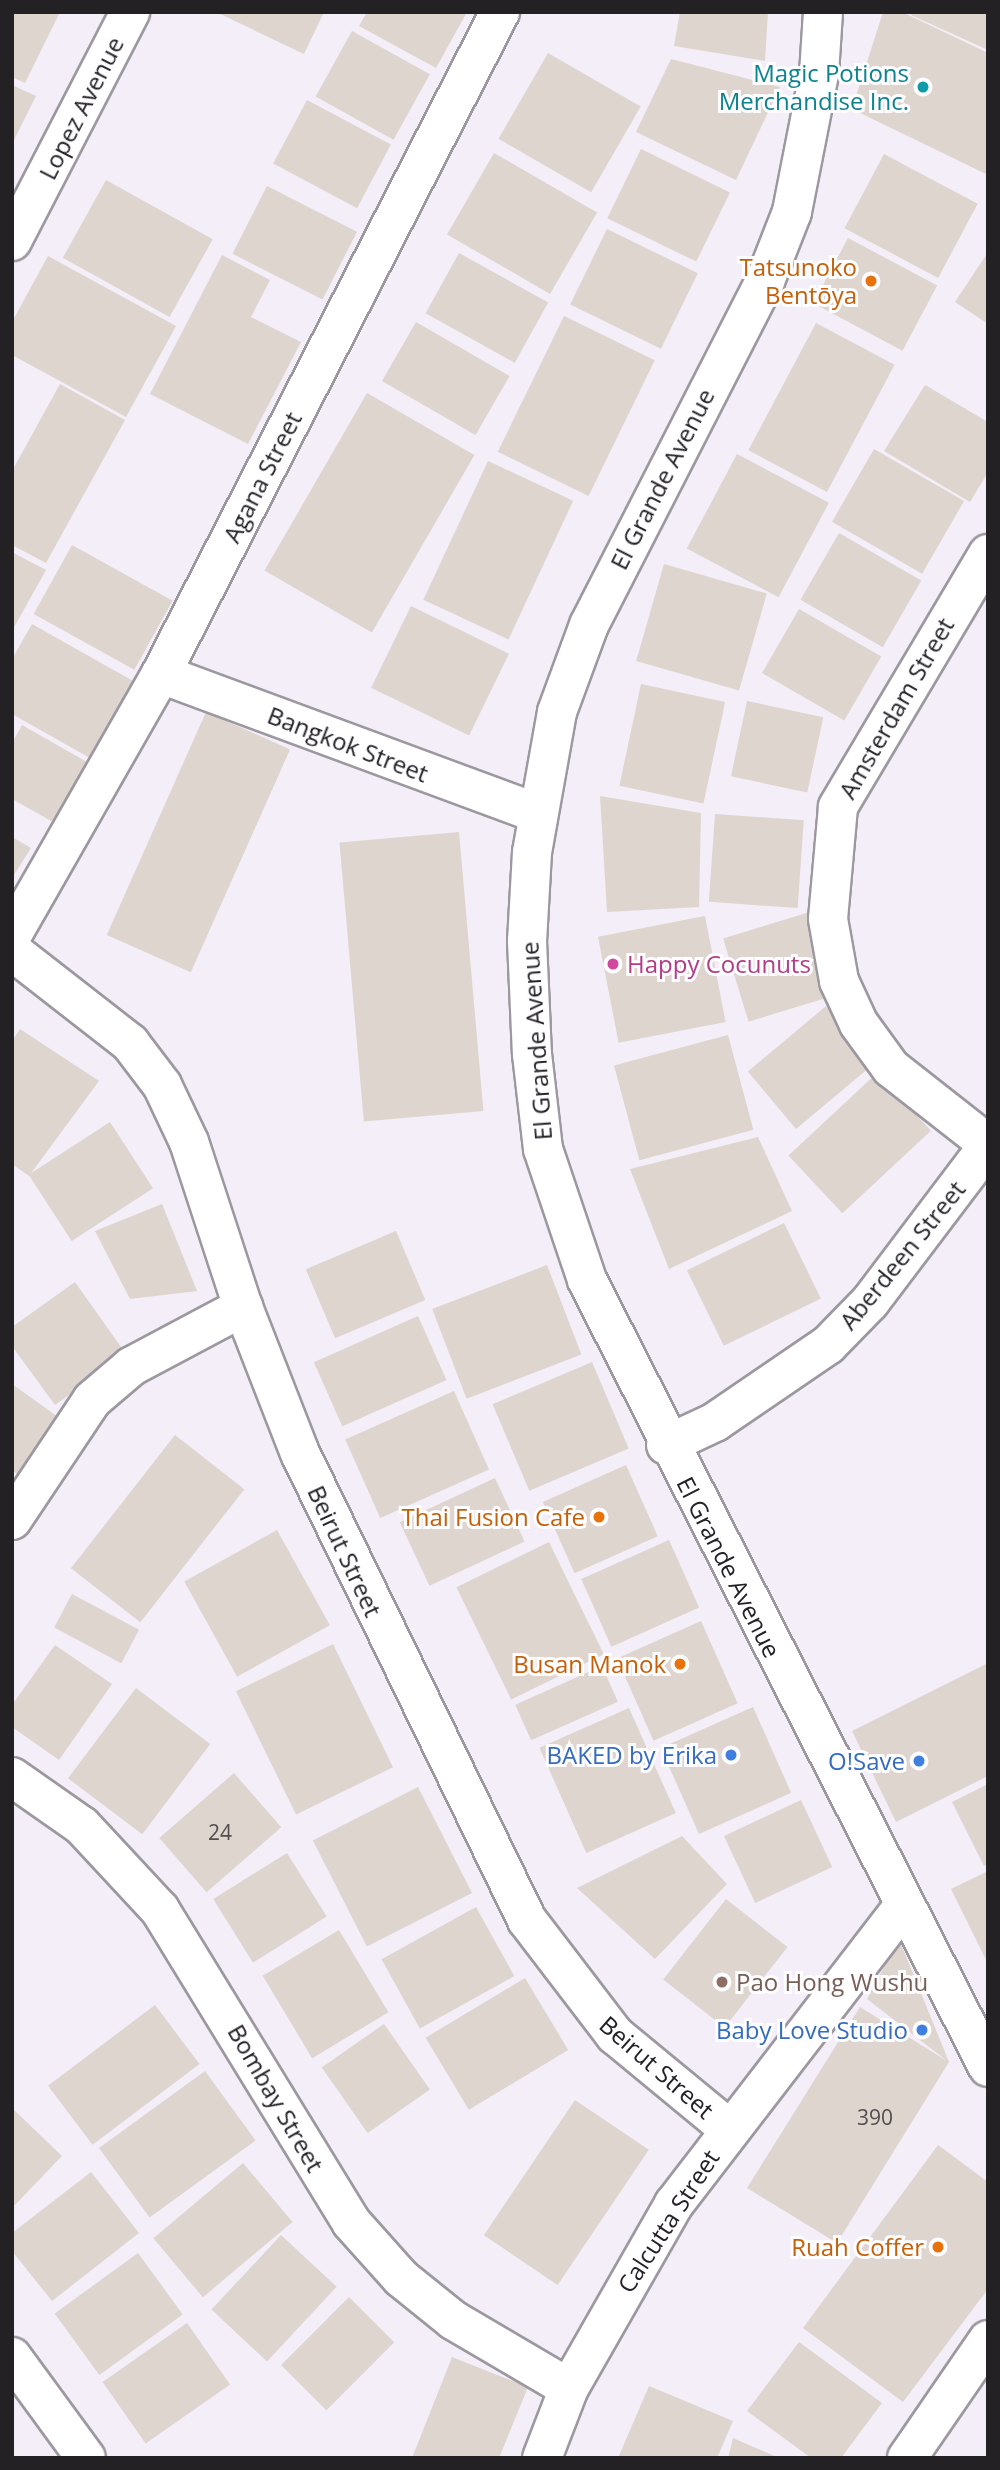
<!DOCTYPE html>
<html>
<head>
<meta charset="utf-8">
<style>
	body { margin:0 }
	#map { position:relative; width:1000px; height:2470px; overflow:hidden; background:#f3eef7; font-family:"Open Sans",sans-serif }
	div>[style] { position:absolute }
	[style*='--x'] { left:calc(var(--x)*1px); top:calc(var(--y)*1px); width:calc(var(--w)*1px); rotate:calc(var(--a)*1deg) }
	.building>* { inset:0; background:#ded5cf; transform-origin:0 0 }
	.roads { filter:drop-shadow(2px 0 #9d98a0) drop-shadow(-2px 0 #9d98a0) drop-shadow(0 2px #9d98a0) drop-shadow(0 -2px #9d98a0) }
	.street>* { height:38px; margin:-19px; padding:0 19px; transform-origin:19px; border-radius:19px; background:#fff }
	.secondary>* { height:38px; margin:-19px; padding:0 19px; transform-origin:19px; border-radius:19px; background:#fff }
	.dots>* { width:19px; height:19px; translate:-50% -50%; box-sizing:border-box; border:4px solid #fefdff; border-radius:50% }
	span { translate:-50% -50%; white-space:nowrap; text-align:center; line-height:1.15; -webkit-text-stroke:6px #fefdff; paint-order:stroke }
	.number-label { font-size:21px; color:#524e4f }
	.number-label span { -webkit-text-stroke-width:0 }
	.culture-label { font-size:24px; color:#0d838f }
	.right { translate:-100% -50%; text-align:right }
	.street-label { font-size:24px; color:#232124 }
	.food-label { font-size:24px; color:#c56008 }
	.hotel-label { font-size:24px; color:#b23c85 }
	.left { translate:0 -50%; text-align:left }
	.shop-label { font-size:24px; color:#366cbe }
	.education-label { font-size:24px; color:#785e54 }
	.frame { position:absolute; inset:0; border:14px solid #232124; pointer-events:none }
</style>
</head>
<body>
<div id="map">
	<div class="building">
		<i style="clip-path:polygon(12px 12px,60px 12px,25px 83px,12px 77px)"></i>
		<i style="clip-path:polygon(216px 12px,324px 12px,304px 54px)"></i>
		<i style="clip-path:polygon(367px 12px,467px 12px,436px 68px,359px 26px)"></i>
		<i style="clip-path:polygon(680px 12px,768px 12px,765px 61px,674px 46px)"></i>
		<i style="clip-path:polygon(883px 12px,902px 12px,988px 53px,988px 175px,852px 109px)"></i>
		<i style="clip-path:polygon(913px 12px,988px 12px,988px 50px,911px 15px)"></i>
		<i style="left:352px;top:31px;width:89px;height:75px;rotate:29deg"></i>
		<i style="left:548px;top:53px;width:107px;height:99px;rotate:30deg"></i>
		<i style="clip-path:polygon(671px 59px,780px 87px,736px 180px,636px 132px)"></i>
		<i style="clip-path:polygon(12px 85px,36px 96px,12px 144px)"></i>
		<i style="left:307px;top:100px;width:95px;height:72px;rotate:28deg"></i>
		<i style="left:641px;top:149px;width:99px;height:77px;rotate:26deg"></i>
		<i style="left:494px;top:153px;width:119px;height:94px;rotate:30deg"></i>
		<i style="left:884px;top:154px;width:106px;height:84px;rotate:28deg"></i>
		<i style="left:106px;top:180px;width:122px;height:89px;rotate:29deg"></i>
		<i style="left:267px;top:186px;width:101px;height:76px;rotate:27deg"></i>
		<i style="left:607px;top:229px;width:101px;height:84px;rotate:26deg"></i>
		<i style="left:848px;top:238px;width:101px;height:74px;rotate:28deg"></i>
		<i style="clip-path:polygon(988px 252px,988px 324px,955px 302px)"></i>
		<i style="left:459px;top:253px;width:102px;height:69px;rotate:29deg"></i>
		<i style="clip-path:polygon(222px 255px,270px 280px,251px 317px,301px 342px,248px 444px,150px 394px)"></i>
		<i style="clip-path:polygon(48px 256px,176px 326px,126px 417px,12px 355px,12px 322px)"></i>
		<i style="left:564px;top:316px;width:101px;height:151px;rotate:26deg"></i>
		<i style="left:416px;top:322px;width:108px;height:68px;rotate:30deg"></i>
		<i style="left:816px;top:323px;width:89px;height:144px;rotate:28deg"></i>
		<i style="clip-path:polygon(60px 384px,125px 420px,46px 563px,12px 545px,12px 471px)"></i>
		<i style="clip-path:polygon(925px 385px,988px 422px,988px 472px,970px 502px,884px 451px)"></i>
		<i style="left:367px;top:393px;width:124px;height:205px;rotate:30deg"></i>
		<i style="left:874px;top:449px;width:104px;height:84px;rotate:30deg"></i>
		<i style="left:737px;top:454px;width:104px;height:107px;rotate:28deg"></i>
		<i style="left:488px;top:461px;width:94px;height:153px;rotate:25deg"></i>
		<i style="left:839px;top:533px;width:95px;height:77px;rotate:30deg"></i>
		<i style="left:72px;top:545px;width:115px;height:79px;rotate:29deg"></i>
		<i style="clip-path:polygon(12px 552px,46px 570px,12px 631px)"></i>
		<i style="left:664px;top:564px;width:107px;height:101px;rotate:16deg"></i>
		<i style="left:411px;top:606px;width:109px;height:91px;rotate:26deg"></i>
		<i style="left:799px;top:609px;width:95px;height:74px;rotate:30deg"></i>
		<i style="clip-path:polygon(32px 624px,133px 681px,90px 758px,12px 714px,12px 659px)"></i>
		<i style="left:641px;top:684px;width:86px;height:104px;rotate:12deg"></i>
		<i style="left:747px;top:701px;width:78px;height:77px;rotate:12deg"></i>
		<i style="left:206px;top:712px;width:92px;height:244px;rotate:24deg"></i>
		<i style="clip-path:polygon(22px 725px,87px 762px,53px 822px,12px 799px,12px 743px)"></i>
		<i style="clip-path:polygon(600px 796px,701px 813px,699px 907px,607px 912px)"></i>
		<i style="left:715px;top:814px;width:89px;height:88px;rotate:4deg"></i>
		<i style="left:459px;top:832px;width:280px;height:120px;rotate:85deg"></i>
		<i style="clip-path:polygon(12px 837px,31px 848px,12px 878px)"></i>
		<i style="left:813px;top:911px;width:87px;height:94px;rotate:73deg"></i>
		<i style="left:705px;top:916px;width:108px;height:109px;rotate:79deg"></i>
		<i style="left:826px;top:1006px;width:75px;height:102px;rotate:50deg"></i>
		<i style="clip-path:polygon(20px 1029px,99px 1081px,29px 1176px,12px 1164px,12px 1041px)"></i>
		<i style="left:728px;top:1035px;width:98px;height:118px;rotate:75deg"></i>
		<i style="left:877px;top:1073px;width:79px;height:121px;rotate:47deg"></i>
		<i style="left:110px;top:1122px;width:79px;height:97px;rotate:57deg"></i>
		<i style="clip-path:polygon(758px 1137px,792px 1211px,669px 1269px,630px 1169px)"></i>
		<i style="clip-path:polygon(162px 1204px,197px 1291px,130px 1299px,95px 1231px)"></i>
		<i style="left:784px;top:1223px;width:84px;height:108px;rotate:64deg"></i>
		<i style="left:396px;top:1231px;width:75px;height:98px;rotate:67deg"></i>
		<i style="left:547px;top:1265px;width:96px;height:123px;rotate:69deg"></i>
		<i style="clip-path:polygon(75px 1282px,126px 1354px,55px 1405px,12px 1346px,12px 1327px)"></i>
		<i style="left:418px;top:1316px;width:70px;height:114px;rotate:66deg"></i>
		<i style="left:592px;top:1362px;width:94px;height:108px;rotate:67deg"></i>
		<i style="clip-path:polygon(12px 1384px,61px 1419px,20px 1476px,12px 1470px)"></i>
		<i style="left:454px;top:1391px;width:86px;height:119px;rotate:66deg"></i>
		<i style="left:175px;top:1435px;width:88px;height:169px;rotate:38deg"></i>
		<i style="left:626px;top:1465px;width:78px;height:91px;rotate:66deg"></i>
		<i style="left:495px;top:1478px;width:70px;height:105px;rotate:65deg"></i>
		<i style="left:277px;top:1530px;width:109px;height:106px;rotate:61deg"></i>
		<i style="left:669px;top:1540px;width:74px;height:96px;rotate:66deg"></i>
		<i style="left:549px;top:1542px;width:125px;height:103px;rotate:64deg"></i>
		<i style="left:72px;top:1594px;width:76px;height:38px;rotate:28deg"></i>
		<i style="left:701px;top:1621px;width:90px;height:92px;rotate:66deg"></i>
		<i style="left:333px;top:1644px;width:137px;height:108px;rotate:64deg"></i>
		<i style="clip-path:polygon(55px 1645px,112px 1684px,59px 1760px,12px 1727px,12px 1705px)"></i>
		<i style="clip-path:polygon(988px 1663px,988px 1776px,896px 1822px,852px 1731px)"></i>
		<i style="left:602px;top:1666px;width:39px;height:95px;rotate:66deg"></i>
		<i style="left:136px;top:1688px;width:93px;height:113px;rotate:37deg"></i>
		<i style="left:753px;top:1707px;width:94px;height:101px;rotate:66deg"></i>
		<i style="left:629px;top:1708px;width:115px;height:98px;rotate:66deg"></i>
		<i style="left:234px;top:1773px;width:72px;height:99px;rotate:49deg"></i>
		<i style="clip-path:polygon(988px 1784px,988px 1864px,984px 1866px,952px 1802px)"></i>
		<i style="left:418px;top:1787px;width:119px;height:118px;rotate:63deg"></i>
		<i style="left:801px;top:1800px;width:74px;height:85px;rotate:65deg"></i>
		<i style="clip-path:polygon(682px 1836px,727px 1884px,655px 1959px,577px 1888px)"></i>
		<i style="left:287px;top:1853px;width:75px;height:87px;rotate:58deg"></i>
		<i style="clip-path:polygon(988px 1871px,988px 1964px,951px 1889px)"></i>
		<i style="left:726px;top:1899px;width:78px;height:102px;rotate:38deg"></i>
		<i style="left:476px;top:1907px;width:79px;height:108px;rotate:61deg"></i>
		<i style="left:339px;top:1930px;width:96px;height:89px;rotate:59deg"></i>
		<i style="clip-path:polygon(899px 1939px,949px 2062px,837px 2243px,747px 2188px,860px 2007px,947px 2061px,867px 1999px)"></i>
		<i style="left:525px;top:1978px;width:84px;height:116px;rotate:59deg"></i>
		<i style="left:155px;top:2005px;width:74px;height:134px;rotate:53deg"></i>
		<i style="left:384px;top:2024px;width:80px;height:76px;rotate:55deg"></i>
		<i style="left:205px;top:2071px;width:86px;height:131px;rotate:54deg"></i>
		<i style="left:575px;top:2100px;width:89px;height:163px;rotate:34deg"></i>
		<i style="clip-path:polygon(12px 2108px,62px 2156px,12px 2208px)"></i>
		<i style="clip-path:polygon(938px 2145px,988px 2182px,988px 2289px,903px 2402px,803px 2328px)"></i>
		<i style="left:243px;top:2163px;width:77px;height:117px;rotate:50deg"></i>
		<i style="clip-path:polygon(91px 2172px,139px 2233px,52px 2301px,12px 2251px,12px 2233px)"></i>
		<i style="left:281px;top:2235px;width:76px;height:102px;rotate:43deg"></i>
		<i style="left:138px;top:2253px;width:76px;height:103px;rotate:54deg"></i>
		<i style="left:349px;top:2297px;width:64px;height:96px;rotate:45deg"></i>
		<i style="left:187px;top:2323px;width:75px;height:103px;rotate:55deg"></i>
		<i style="clip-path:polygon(799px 2342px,882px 2403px,841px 2458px,811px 2458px,747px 2411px)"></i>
		<i style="clip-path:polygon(452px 2357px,528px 2387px,499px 2458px,412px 2458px)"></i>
		<i style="clip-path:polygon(649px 2386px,733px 2421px,717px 2458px,618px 2458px)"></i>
		<i style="clip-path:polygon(733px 2438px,779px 2458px,728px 2458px)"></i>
	</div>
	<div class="roads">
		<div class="street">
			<i style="--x:12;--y:241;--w:258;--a:-62.7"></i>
			<i style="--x:988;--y:554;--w:294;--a:120.7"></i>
			<i style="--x:838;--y:807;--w:112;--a:95.1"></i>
			<i style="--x:828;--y:919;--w:63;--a:79.9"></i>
			<i style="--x:839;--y:981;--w:47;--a:65.1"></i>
			<i style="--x:859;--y:1024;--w:54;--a:54"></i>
			<i style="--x:891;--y:1068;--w:123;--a:38.1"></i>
			<i style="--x:161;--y:674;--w:400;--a:20.3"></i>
			<i style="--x:12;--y:935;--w:301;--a:-60.3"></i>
			<i style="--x:161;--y:674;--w:744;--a:-62.88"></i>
			<i style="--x:12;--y:951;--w:150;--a:37.9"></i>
			<i style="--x:130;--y:1043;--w:53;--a:52.7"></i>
			<i style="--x:162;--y:1085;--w:63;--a:64.7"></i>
			<i style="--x:189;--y:1142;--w:174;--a:71.9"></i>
			<i style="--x:243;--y:1307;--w:157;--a:68.7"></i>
			<i style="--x:300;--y:1453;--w:519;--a:64.08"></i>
			<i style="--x:527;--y:1920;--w:145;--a:52.6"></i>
			<i style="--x:615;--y:2035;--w:148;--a:39.5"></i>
			<i style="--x:666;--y:1445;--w:54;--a:-25.1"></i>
			<i style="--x:715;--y:1422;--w:137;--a:-34.3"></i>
			<i style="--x:828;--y:1345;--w:60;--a:-45.7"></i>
			<i style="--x:870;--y:1302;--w:196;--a:-52.9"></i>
			<i style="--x:12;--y:1520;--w:144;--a:-56.3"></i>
			<i style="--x:92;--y:1400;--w:52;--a:-40.4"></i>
			<i style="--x:132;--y:1366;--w:126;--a:-28"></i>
			<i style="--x:12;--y:1777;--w:85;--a:35"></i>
			<i style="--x:82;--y:1826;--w:115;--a:47.1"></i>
			<i style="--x:160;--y:1910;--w:366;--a:58.5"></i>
			<i style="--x:351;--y:2222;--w:75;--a:48.2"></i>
			<i style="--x:401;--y:2278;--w:67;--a:38.9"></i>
			<i style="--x:453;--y:2320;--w:134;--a:30.4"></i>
			<i style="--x:12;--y:2357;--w:125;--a:53.8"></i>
			<i style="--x:542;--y:2458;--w:75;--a:-68.9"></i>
			<i style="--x:569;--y:2388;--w:212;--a:-60.3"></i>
			<i style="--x:674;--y:2204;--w:377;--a:-52.4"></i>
			<i style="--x:907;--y:2458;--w:143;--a:-55.5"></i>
		</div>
		<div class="secondary">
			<i style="--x:823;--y:12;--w:62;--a:93.7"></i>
			<i style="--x:819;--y:74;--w:141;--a:101.1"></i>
			<i style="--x:792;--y:212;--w:74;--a:111.4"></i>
			<i style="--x:765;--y:281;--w:386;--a:117.1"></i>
			<i style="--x:589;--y:625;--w:93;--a:110.2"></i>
			<i style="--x:557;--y:712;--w:142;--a:100.1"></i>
			<i style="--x:532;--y:852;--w:89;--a:93.2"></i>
			<i style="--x:527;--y:941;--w:113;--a:87.5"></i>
			<i style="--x:532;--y:1054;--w:96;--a:83.4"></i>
			<i style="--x:543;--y:1149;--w:138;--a:71.4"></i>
			<i style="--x:587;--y:1280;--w:883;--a:63"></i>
		</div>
	</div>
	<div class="dots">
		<i style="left:923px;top:87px;background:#0f9aa8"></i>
		<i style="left:871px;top:281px;background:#e8710a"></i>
		<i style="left:613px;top:964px;background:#d1479c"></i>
		<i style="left:599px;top:1517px;background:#e8710a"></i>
		<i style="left:680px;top:1664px;background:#e8710a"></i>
		<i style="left:731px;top:1755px;background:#3f7fe0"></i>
		<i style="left:919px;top:1761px;background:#3f7fe0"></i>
		<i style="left:722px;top:1982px;background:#8d6e63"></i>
		<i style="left:922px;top:2030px;background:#3f7fe0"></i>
		<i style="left:938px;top:2247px;background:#e8710a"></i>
	</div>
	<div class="number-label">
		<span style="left:220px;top:1832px">24</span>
		<span style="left:875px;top:2117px">390</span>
	</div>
	<div class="culture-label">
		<span class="right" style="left:909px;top:87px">Magic Potions<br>Merchandise Inc.</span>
	</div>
	<div class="street-label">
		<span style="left:81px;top:108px;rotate:-63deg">Lopez Avenue</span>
		<span style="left:262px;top:477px;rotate:-63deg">Agana Street</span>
		<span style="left:662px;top:479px;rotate:-63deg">El Grande Avenue</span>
		<span style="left:896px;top:708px;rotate:-60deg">Amsterdam Street</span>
		<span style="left:348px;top:744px;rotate:21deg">Bangkok Street</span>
		<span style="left:536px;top:1041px;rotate:-94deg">El Grande Avenue</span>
		<span style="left:902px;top:1255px;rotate:-51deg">Aberdeen Street</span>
		<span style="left:345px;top:1551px;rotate:65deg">Beirut Street</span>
		<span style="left:729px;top:1567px;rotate:63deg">El Grande Avenue</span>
		<span style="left:657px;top:2067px;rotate:41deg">Beirut Street</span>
		<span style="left:276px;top:2098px;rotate:60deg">Bombay Street</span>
		<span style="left:668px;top:2221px;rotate:-57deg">Calcutta Street</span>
	</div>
	<div class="food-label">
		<span class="right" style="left:857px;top:281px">Tatsunoko<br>Bentōya</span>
		<span class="right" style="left:585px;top:1517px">Thai Fusion Cafe</span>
		<span class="right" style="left:666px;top:1664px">Busan Manok</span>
		<span class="right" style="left:924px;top:2247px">Ruah Coffer</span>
	</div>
	<div class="hotel-label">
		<span class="left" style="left:627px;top:964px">Happy Cocunuts</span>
	</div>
	<div class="shop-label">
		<span class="right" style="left:717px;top:1755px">BAKED by Erika</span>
		<span class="right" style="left:905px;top:1761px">O!Save</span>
		<span class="right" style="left:908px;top:2030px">Baby Love Studio</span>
	</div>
	<div class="education-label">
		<span class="left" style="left:736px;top:1982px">Pao Hong Wushu</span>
	</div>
	<div class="frame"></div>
</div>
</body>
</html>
